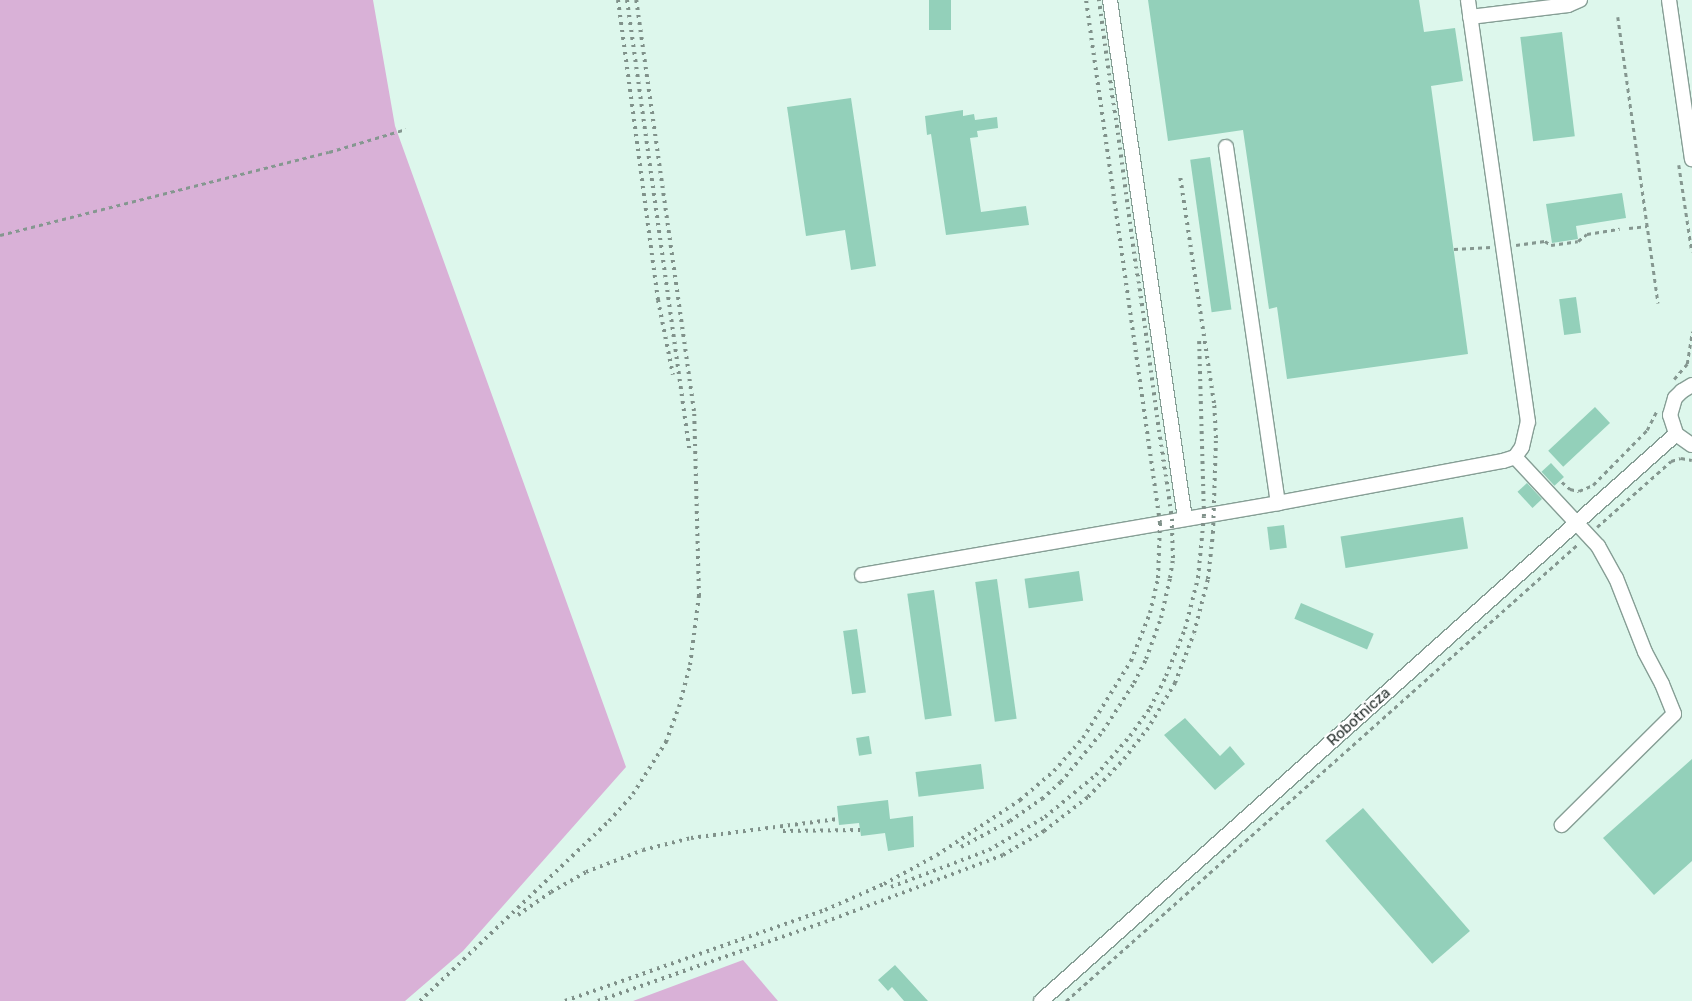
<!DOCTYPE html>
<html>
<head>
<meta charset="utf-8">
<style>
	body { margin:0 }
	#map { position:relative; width:1692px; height:1001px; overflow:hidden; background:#ddf7ec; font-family:Rubik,sans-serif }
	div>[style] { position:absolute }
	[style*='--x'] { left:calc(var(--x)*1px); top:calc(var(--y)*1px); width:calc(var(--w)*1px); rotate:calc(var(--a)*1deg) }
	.forest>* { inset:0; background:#d9b1d7 }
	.building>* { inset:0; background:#93d0ba; transform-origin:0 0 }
	.path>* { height:2.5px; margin-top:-1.25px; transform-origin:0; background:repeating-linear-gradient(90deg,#859790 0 4px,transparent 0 8px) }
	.roads { filter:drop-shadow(1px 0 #869e95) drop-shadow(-1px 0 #869e95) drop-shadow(0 1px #869e95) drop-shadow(0 -1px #869e95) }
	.minor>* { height:14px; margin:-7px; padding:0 7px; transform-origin:7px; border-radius:7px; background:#fff }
	.rail>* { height:4px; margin-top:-2px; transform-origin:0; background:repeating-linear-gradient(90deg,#80918a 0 2.5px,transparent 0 7.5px) }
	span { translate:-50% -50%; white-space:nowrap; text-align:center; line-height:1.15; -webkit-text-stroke:4.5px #fff; paint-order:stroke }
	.street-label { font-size:15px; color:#252e2b }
</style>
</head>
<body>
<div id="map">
	<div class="forest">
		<i style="clip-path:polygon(0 0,373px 0,395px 126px,626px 767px,463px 951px,405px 1001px,0 1001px)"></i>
		<i style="clip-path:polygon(743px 960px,778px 1001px,633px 1001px)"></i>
	</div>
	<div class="building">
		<i style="left:929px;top:0;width:22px;height:30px"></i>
		<i style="clip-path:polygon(1148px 0,1419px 0,1424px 32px,1455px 28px,1463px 81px,1431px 86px,1468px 354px,1287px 379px,1277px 307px,1269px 309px,1243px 130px,1168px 141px)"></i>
		<i style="left:1562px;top:32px;width:105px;height:42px;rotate:83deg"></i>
		<i style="clip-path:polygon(851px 98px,876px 266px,851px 270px,845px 230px,806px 236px,787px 107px)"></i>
		<i style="clip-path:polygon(963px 110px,963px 116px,974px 114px,975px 120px,997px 117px,998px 128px,977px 131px,978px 137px,970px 138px,981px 212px,1026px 206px,1029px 225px,946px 235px,931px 134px,927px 135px,925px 116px)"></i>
		<i style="left:1210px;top:157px;width:154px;height:20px;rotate:82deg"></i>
		<i style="clip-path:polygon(1622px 193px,1626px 218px,1576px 226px,1578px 239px,1552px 243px,1546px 204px)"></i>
		<i style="left:1576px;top:297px;width:36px;height:17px;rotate:82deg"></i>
		<i style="left:1595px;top:407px;width:22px;height:64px;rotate:47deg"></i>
		<i style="left:1551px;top:463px;width:19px;height:13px;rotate:47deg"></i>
		<i style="left:1527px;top:483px;width:22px;height:13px;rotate:47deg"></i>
		<i style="left:1463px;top:517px;width:32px;height:124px;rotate:81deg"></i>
		<i style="left:1284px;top:525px;width:23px;height:17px;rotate:83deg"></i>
		<i style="left:1079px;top:571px;width:30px;height:55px;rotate:82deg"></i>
		<i style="left:997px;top:579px;width:141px;height:22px;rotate:82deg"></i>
		<i style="left:934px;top:590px;width:127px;height:27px;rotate:82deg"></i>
		<i style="left:1301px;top:603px;width:79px;height:17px;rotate:23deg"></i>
		<i style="left:857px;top:629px;width:64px;height:14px;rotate:82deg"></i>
		<i style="clip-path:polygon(1185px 718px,1220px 756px,1230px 746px,1245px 764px,1215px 790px,1164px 735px)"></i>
		<i style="left:869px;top:736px;width:18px;height:13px;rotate:81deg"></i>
		<i style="clip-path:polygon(1692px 759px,1692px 861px,1654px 895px,1603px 838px)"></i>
		<i style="left:981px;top:764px;width:25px;height:66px;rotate:83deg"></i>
		<i style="clip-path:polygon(888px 800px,890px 819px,913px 816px,914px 847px,888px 851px,885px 833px,861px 836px,859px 823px,839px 825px,837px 806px)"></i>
		<i style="left:1363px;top:808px;width:163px;height:50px;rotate:49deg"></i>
		<i style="clip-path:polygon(895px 965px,928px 1001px,904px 1001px,892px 987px,888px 991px,878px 980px)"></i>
	</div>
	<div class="path">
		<i style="--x:1618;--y:17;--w:289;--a:82"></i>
		<i style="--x:1679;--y:165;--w:88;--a:81.5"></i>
		<i style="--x:1629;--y:228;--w:18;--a:-6"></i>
		<i style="--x:0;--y:235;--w:339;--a:-14.2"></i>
		<i style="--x:329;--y:152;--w:80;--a:-16.6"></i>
		<i style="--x:1516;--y:245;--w:29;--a:-8"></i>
		<i style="--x:1545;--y:241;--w:7;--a:34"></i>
		<i style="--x:1551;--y:245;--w:27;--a:-8"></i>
		<i style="--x:1578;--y:241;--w:11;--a:-38"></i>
		<i style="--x:1587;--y:234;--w:33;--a:-9"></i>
		<i style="--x:1454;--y:249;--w:37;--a:-3"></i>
		<i style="--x:1674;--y:379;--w:20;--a:-49"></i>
		<i style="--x:1687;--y:364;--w:33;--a:-81"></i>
		<i style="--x:1562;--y:482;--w:11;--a:41"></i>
		<i style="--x:1570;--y:489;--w:9;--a:13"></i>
		<i style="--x:1579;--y:491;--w:15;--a:-23"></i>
		<i style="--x:1593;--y:485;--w:77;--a:-45.5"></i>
		<i style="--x:1647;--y:430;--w:20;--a:-63"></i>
		<i style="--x:1597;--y:527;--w:99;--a:-41.7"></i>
		<i style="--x:1671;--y:461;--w:10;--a:-17"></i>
		<i style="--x:1681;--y:458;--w:11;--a:10"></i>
		<i style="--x:1066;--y:1001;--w:686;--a:-41.75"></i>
	</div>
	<div class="roads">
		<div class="minor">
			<i style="--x:1110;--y:0;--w:524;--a:81.78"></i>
			<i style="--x:1669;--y:0;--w:161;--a:81.8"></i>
			<i style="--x:1470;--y:17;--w:99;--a:-7"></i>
			<i style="--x:1568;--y:5;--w:13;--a:-23"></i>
			<i style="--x:1226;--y:147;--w:360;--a:81.7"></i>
			<i style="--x:1692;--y:385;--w:12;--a:149"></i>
			<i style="--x:1682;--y:391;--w:10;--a:135"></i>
			<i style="--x:1675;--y:398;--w:18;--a:106"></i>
			<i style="--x:1670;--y:415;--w:20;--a:72"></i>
			<i style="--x:1676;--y:434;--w:19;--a:35"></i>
			<i style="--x:1515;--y:457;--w:122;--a:47"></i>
			<i style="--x:1598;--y:546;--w:37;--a:61"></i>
			<i style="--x:1616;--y:578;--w:79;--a:68.6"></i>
			<i style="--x:1645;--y:652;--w:36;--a:62"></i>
			<i style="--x:1662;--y:684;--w:32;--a:68"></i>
			<i style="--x:1674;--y:714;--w:158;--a:135.3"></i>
			<i style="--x:862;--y:575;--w:422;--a:-9.8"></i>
			<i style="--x:1278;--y:503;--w:229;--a:-10.6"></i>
			<i style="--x:1503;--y:461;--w:13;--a:-18"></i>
			<i style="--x:1515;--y:457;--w:12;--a:-55"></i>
			<i style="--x:1522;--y:447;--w:26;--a:-77"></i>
			<i style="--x:1528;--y:422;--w:426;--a:-98.1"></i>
			<i style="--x:1041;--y:1001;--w:851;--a:-41.76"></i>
		</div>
	</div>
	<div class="rail">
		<i style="--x:618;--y:0;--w:303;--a:82.4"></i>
		<i style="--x:658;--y:300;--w:76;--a:78.7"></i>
		<i style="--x:627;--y:0;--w:457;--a:82.1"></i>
		<i style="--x:783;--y:831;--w:77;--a:-0.7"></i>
		<i style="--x:961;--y:847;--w:55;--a:-28"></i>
		<i style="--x:1010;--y:821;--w:39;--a:-35"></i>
		<i style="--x:1042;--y:799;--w:25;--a:-42"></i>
		<i style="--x:1061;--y:782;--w:66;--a:-50.5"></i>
		<i style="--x:1103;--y:731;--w:57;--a:-57.1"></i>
		<i style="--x:1134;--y:683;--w:27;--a:-63"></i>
		<i style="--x:1146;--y:659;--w:44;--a:-69.9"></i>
		<i style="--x:1161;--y:618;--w:41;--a:-77.3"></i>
		<i style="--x:1170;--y:578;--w:20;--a:-81"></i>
		<i style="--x:1173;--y:558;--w:37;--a:-92"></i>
		<i style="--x:1172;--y:521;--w:526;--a:-97.98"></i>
		<i style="--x:891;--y:887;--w:105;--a:-20.7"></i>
		<i style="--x:989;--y:850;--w:65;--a:-30.5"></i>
		<i style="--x:1045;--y:817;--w:66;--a:-39.5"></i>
		<i style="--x:1096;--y:775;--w:52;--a:-48.9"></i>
		<i style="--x:1130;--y:736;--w:34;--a:-54"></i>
		<i style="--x:1150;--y:708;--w:36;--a:-63"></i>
		<i style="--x:1166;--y:676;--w:51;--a:-68"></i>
		<i style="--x:1185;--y:629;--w:53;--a:-75.7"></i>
		<i style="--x:1198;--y:578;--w:62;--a:-84.5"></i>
		<i style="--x:1204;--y:516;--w:178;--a:-91.6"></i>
		<i style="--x:518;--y:915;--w:40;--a:-34.9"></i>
		<i style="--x:551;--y:892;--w:40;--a:-29.7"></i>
		<i style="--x:586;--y:872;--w:61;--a:-21.1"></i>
		<i style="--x:643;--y:850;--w:49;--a:-14"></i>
		<i style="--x:691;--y:838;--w:148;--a:-7.4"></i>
		<i style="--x:420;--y:1001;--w:261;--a:-43.6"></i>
		<i style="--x:609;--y:821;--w:36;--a:-48"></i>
		<i style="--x:633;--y:794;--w:62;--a:-57.6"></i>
		<i style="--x:666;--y:742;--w:37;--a:-70"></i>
		<i style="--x:679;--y:707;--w:43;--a:-75.3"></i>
		<i style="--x:690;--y:665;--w:70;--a:-82.6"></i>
		<i style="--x:699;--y:596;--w:185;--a:-91.5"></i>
		<i style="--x:694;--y:411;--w:415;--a:-98"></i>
		<i style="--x:565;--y:1001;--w:275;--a:-19.3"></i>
		<i style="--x:825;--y:910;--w:64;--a:-23.8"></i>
		<i style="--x:884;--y:884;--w:60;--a:-28.7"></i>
		<i style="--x:937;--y:855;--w:100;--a:-33.5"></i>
		<i style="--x:1020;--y:800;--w:45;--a:-40.5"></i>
		<i style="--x:1054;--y:771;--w:44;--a:-48.7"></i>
		<i style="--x:1083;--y:738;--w:91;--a:-58.1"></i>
		<i style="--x:1131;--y:661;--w:52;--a:-68.4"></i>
		<i style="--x:1150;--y:613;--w:36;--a:-77"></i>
		<i style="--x:1158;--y:578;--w:55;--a:-87.9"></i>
		<i style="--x:1160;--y:523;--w:528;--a:-98.05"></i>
		<i style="--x:598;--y:1001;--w:240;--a:-19.2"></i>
		<i style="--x:825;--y:922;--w:190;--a:-20.6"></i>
		<i style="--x:1003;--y:855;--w:48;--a:-30.3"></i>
		<i style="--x:1044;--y:831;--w:56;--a:-37.7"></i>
		<i style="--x:1088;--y:797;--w:52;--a:-46.5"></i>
		<i style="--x:1124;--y:759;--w:37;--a:-52"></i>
		<i style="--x:1147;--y:730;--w:55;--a:-59.2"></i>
		<i style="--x:1175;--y:683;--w:53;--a:-69.2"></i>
		<i style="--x:1194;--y:633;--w:56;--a:-75.5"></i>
		<i style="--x:1208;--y:579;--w:46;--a:-83.8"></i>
		<i style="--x:1213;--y:533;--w:95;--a:-88.2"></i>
		<i style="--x:1216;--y:438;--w:35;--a:-93"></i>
		<i style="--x:1214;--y:403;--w:230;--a:-98.5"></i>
	</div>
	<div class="street-label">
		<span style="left:1359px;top:717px;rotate:-42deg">Robotnicza</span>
	</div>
</div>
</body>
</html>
